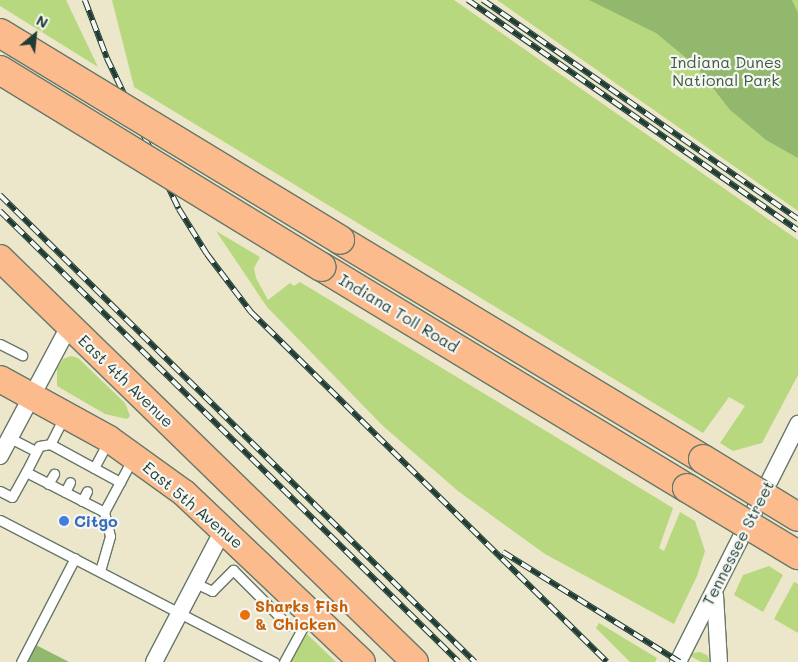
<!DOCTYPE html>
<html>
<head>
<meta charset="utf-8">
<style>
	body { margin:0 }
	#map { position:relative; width:798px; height:662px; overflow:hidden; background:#ece6cb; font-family:Mali,sans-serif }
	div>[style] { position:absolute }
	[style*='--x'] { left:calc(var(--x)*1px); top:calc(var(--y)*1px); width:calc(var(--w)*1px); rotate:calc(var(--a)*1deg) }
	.green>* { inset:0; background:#b8d880 }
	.forest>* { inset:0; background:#92b86e }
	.roads { filter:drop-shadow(1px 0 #677869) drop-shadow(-1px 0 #677869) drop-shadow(0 1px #677869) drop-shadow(0 -1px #677869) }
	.lane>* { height:9px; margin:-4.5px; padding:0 4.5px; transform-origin:4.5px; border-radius:4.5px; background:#fff }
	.street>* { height:16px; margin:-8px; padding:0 8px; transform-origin:8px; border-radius:8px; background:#fff }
	.primary>* { height:26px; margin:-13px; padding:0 13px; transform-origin:13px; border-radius:13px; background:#fbbb8d }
	.highway>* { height:28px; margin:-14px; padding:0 14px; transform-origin:14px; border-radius:14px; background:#fbbb8d }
	.rail>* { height:5.5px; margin-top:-2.75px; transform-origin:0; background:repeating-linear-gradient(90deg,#f6f6f2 0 11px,#1f3d34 0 22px); box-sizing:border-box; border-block:1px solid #1f3d34 }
	.bridges { filter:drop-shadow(1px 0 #677869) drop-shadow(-1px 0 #677869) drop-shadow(0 1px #677869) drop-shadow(0 -1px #677869) }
	.highway-bridge>* { height:28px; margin:-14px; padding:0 14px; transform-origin:14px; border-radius:14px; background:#fbbb8d }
	.dots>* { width:14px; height:14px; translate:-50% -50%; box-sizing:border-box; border:2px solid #f6f6f2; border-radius:50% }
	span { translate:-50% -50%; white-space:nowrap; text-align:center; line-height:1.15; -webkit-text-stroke:4.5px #f6f6f2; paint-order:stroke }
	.park-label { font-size:16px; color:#3e5c43 }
	.street-label { font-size:16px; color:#1f3d34 }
	.shop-label { font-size:16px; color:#366cbe; font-weight:700 }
	.left { translate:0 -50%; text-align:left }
	.food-label { font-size:16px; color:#c56008; font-weight:700 }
	.north { position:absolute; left:10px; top:10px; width:50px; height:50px; -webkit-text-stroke:4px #f6f6f2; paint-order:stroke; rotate:28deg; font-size:14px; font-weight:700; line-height:20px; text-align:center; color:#1f3d34 }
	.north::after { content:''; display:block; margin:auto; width:18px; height:22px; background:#1f3d34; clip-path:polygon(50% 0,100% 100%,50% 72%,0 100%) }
</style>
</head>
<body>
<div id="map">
	<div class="green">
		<i style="clip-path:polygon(0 0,66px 0,98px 67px,0 6px)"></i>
		<i style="clip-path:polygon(112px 0,454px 0,798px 240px,798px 375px,762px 443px,733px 451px,720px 443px,745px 406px,729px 397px,703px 433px,134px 87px)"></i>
		<i style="clip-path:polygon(497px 0,798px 0,798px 211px)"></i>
		<i style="clip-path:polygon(216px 231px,260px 257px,254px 268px,256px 278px,268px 300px,290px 283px,294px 286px,300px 282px,673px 508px,659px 548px,664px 551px,680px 512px,695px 521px,705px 551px,697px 576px,674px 624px,545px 554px,458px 491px,383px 426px,267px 307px)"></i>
		<i style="clip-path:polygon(71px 356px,78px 358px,125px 403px,130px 416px,127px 419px,105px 414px,57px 386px,57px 369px,63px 359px)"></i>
		<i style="clip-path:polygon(769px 566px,783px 575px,763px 612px,734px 595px,743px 575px)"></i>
		<i style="clip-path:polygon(794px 582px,798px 584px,798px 633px,774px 619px)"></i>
		<i style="clip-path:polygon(599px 623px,657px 658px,655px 662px,630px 662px,596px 628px)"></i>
		<i style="clip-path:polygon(307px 634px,336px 662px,290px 662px)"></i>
		<i style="clip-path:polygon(700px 652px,707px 655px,711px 662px,701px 662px,687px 654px)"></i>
	</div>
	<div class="forest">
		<i style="clip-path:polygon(589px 0,792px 0,798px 13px,798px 158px,766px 140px,730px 110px,696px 66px,656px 33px)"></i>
		<i style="clip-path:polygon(36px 645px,69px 662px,27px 662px)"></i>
	</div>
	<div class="roads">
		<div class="lane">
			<i style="--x:0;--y:344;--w:25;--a:27"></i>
			<i style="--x:64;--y:417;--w:30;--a:117"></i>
			<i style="--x:50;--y:444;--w:80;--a:28.5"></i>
			<i style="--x:10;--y:438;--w:29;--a:27"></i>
			<i style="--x:94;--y:468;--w:30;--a:-62"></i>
			<i style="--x:26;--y:472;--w:29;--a:-63"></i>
			<i style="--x:39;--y:446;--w:11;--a:-10"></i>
			<i style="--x:48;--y:484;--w:12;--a:-59"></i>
			<i style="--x:0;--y:491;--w:13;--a:27"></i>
			<i style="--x:12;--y:497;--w:29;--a:-61"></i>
			<i style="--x:26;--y:472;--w:88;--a:27.1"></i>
			<i style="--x:104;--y:512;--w:61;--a:-61.8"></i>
			<i style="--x:65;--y:492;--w:11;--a:-63"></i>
			<i style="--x:82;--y:501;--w:11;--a:-63"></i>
			<i style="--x:0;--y:520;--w:309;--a:27.4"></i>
			<i style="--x:100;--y:571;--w:36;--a:-74"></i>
			<i style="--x:110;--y:536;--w:25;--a:-104"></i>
			<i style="--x:195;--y:583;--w:19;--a:25"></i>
			<i style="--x:212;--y:591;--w:30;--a:-45"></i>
			<i style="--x:233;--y:570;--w:79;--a:45"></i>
			<i style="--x:21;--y:662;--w:117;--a:-62.6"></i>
			<i style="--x:284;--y:662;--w:52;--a:-61.5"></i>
		</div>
		<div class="street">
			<i style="--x:0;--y:456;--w:147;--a:-62"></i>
			<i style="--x:715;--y:595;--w:67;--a:86.6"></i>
			<i style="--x:154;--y:662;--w:151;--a:-62.4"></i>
			<i style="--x:678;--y:662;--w:267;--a:-63.2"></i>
		</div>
		<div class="primary">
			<i style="--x:0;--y:258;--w:579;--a:44.23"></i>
			<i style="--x:0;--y:379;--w:124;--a:28.8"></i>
			<i style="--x:109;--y:439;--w:92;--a:35.8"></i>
			<i style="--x:184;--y:493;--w:245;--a:43.5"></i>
		</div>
		<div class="highway">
			<i style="--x:340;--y:240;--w:424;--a:31.1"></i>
			<i style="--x:322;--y:267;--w:427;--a:31.2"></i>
		</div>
	</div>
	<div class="rail">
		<i style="--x:85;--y:0;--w:62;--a:69.2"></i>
		<i style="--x:107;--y:58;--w:167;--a:64.5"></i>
		<i style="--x:179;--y:209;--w:53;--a:58.1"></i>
		<i style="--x:207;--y:254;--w:73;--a:52.8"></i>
		<i style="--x:251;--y:312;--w:499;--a:44.5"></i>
		<i style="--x:468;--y:0;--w:402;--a:34.9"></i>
		<i style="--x:483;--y:0;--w:384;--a:34.8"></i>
		<i style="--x:0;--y:195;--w:666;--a:44.51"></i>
		<i style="--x:0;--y:211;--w:643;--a:44.5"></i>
		<i style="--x:503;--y:552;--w:208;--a:31.9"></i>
	</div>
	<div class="bridges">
		<div class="highway-bridge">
			<i style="--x:0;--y:33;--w:398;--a:31.3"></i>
			<i style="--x:0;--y:70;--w:377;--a:31.5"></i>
			<i style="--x:703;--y:459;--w:111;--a:31.4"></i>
			<i style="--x:687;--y:488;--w:130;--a:31.1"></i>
		</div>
	</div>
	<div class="dots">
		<i style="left:64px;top:521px;background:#3f7fe0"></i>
		<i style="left:245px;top:615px;background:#e8710a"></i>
	</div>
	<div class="park-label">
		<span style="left:726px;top:71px">Indiana Dunes<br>National Park</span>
	</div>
	<div class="street-label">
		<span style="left:399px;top:313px;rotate:31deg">Indiana Toll Road</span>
		<span style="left:126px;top:381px;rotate:44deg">East 4th Avenue</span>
		<span style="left:193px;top:505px;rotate:40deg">East 5th Avenue</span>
		<span style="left:738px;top:543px;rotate:-63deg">Tennessee Street</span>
	</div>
	<div class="shop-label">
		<span class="left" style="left:74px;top:521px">Citgo</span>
	</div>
	<div class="food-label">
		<span class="left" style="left:255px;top:615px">Sharks Fish<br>&amp; Chicken</span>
	</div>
	<div class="north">N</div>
</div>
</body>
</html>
